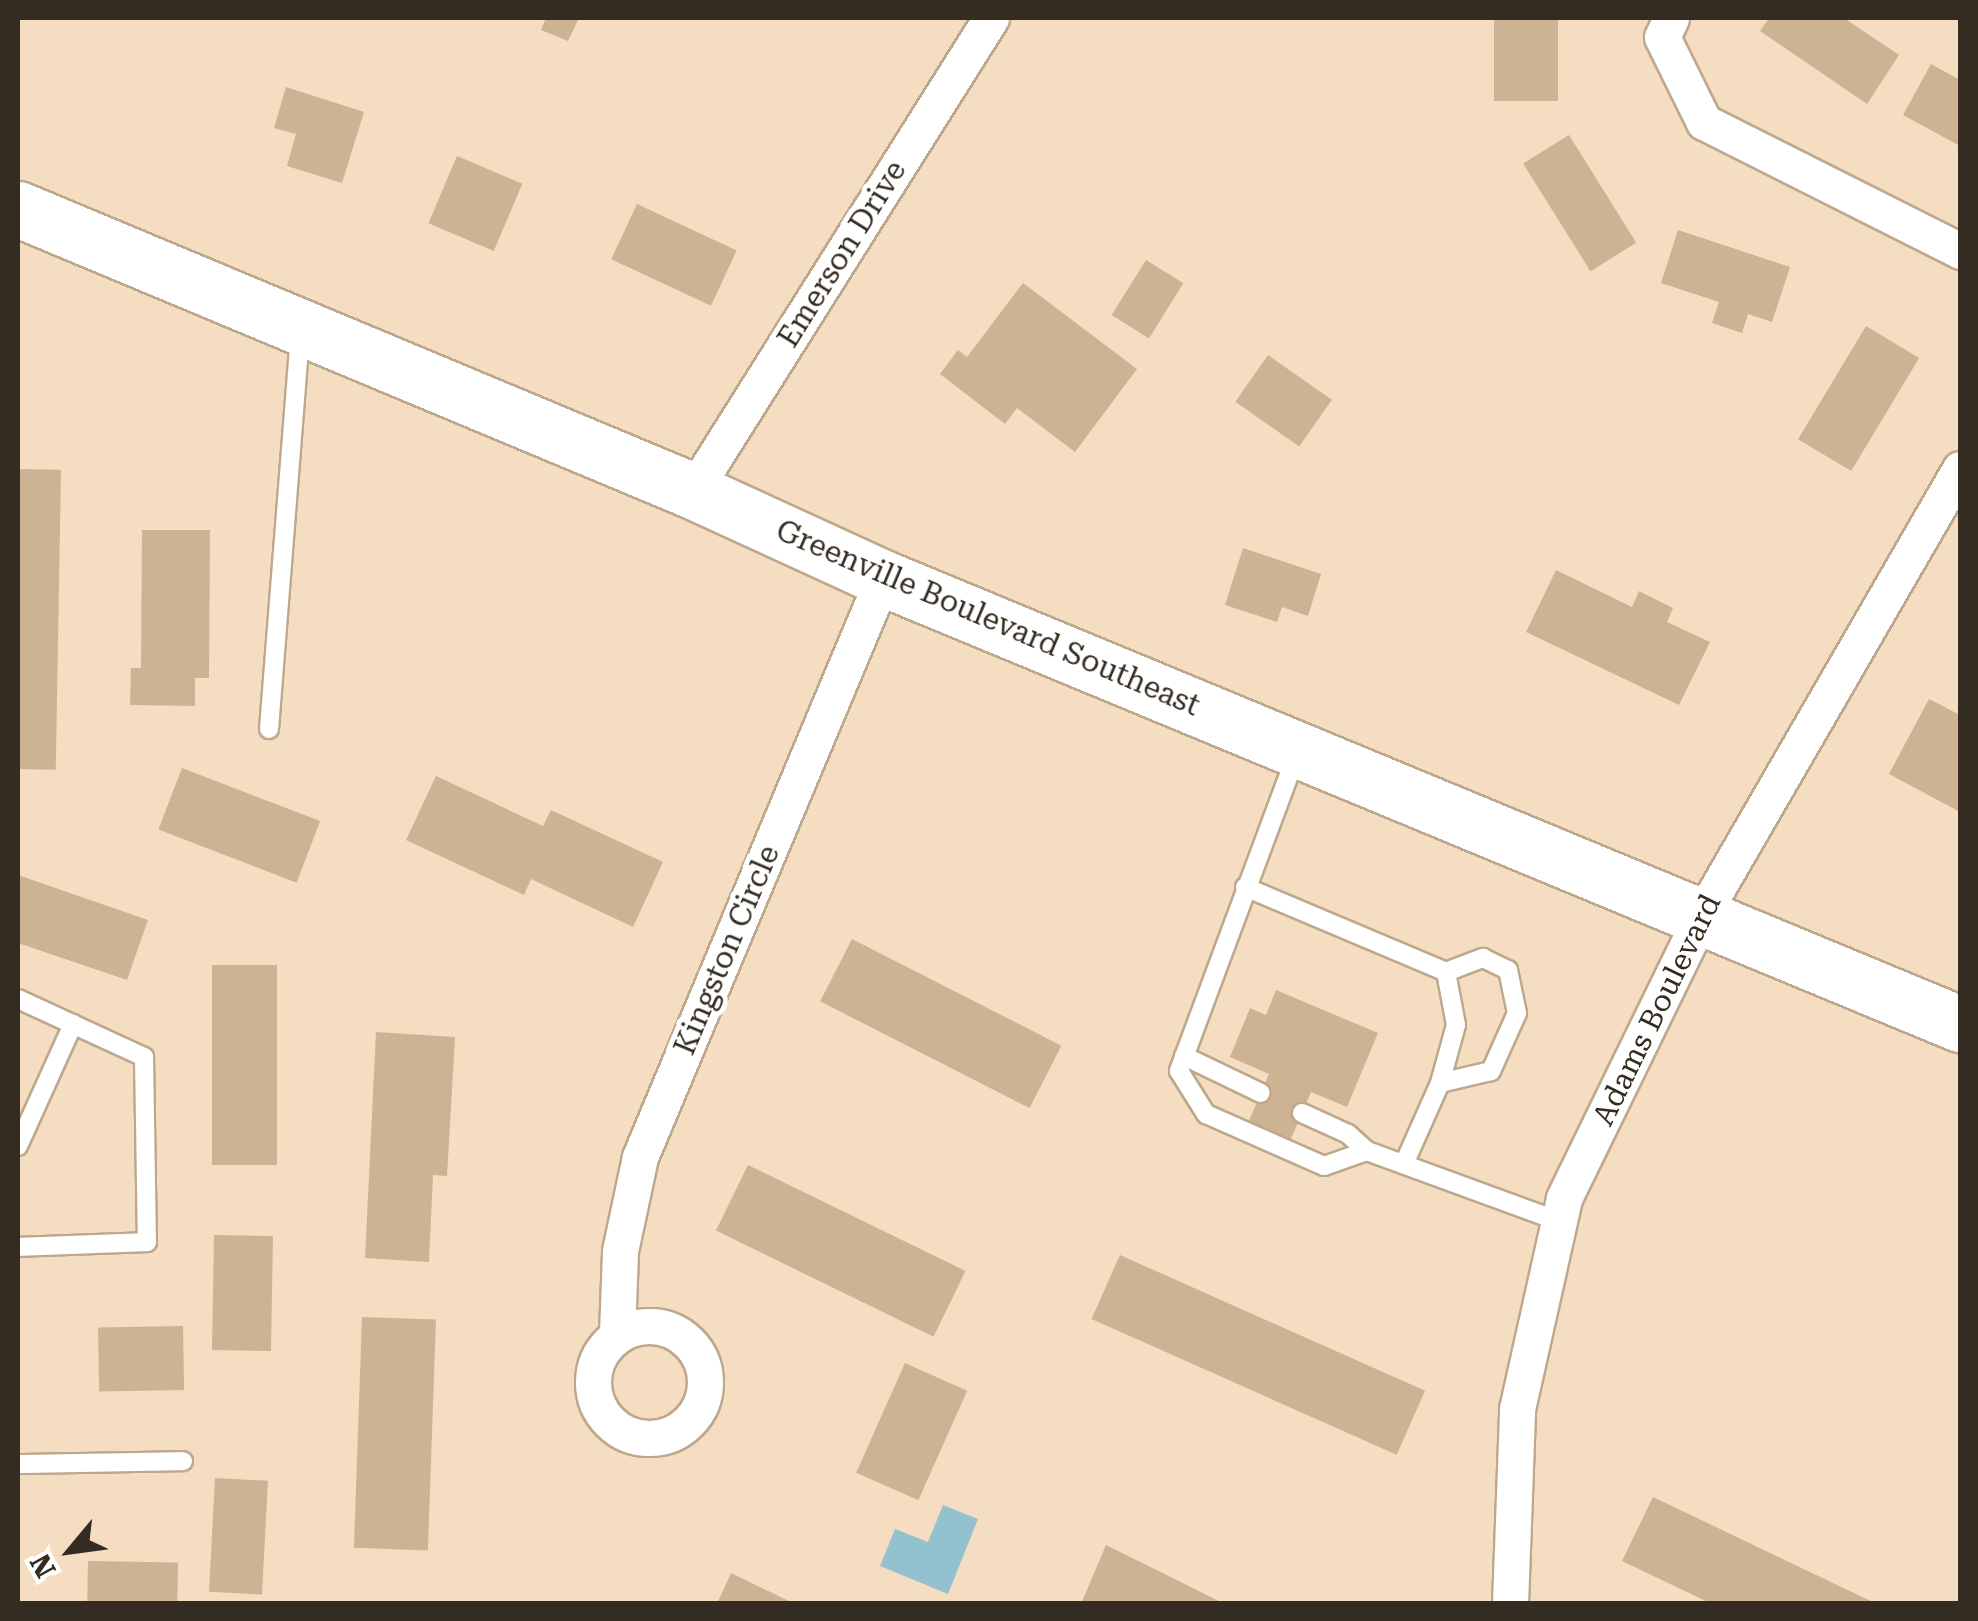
<!DOCTYPE html>
<html>
<head>
<meta charset="utf-8">
<style>
	body { margin:0 }
	#map { position:relative; width:1978px; height:1621px; overflow:hidden; background:#f4ddc1; font-family:"Roboto Serif",serif }
	div>[style] { position:absolute }
	[style*='--x'] { left:calc(var(--x)*1px); top:calc(var(--y)*1px); width:calc(var(--w)*1px); rotate:calc(var(--a)*1deg) }
	.water>* { inset:0; background:#93c1cf }
	.building>* { inset:0; background:#cdb393; transform-origin:0 0 }
	.roads { filter:drop-shadow(2px 0 #bea88d) drop-shadow(-2px 0 #bea88d) drop-shadow(0 2px #bea88d) drop-shadow(0 -2px #bea88d) }
	.service>* { height:18px; margin:-9px; padding:0 9px; transform-origin:9px; border-radius:9px; background:#fff }
	.minor>* { height:35px; margin:-17.5px; padding:0 17.5px; transform-origin:17.5px; border-radius:17.5px; background:#fff }
	.minor>.ring { margin:-17.5px; padding:0; box-sizing:content-box; background:none; border:35px solid #fff; border-radius:50% }
	.trunk>* { height:55px; margin:-27.5px; padding:0 27.5px; transform-origin:27.5px; border-radius:27.5px; background:#fff }
	span { translate:-50% -50%; white-space:nowrap; text-align:center; line-height:1.15; -webkit-text-stroke:10px #fff; paint-order:stroke }
	.street-label { font-size:30px; color:#342c21 }
	.frame { position:absolute; inset:0; border:20px solid #342c21; pointer-events:none }
	.north { position:absolute; left:20px; top:1501px; width:100px; height:100px; -webkit-text-stroke:8px #fff; paint-order:stroke; rotate:241deg; font-size:28px; font-weight:700; line-height:40px; text-align:center; color:#342c21 }
	.north::after { content:''; display:block; margin:auto; width:35px; height:45px; background:#342c21; clip-path:polygon(50% 0,100% 100%,50% 72%,0 100%) }
</style>
</head>
<body>
<div id="map">
	<div class="water">
		<i style="clip-path:polygon(943px 1505px,978px 1519px,948px 1594px,880px 1566px,895px 1529px,928px 1542px)"></i>
	</div>
	<div class="building">
		<i style="clip-path:polygon(546px 18px,579px 18px,568px 41px,541px 30px)"></i>
		<i style="left:1494px;top:18px;width:64px;height:83px"></i>
		<i style="clip-path:polygon(1769px 18px,1844px 18px,1899px 55px,1867px 104px,1760px 31px)"></i>
		<i style="clip-path:polygon(1931px 64px,1960px 80px,1960px 146px,1903px 115px)"></i>
		<i style="clip-path:polygon(286px 87px,364px 112px,342px 183px,287px 166px,296px 134px,274px 128px)"></i>
		<i style="left:1569px;top:135px;width:127px;height:54px;rotate:58deg"></i>
		<i style="left:457px;top:156px;width:71px;height:73px;rotate:23deg"></i>
		<i style="left:637px;top:204px;width:110px;height:61px;rotate:25deg"></i>
		<i style="clip-path:polygon(1678px 230px,1790px 267px,1772px 322px,1748px 314px,1742px 333px,1712px 323px,1719px 302px,1661px 283px)"></i>
		<i style="left:1146px;top:260px;width:44px;height:65px;rotate:32deg"></i>
		<i style="clip-path:polygon(1023px 283px,1137px 369px,1075px 452px,1017px 408px,1005px 424px,940px 374px,958px 350px,967px 357px)"></i>
		<i style="left:1866px;top:326px;width:62px;height:132px;rotate:31deg"></i>
		<i style="left:1268px;top:355px;width:78px;height:57px;rotate:35deg"></i>
		<i style="left:18px;top:469px;width:43px;height:300px;rotate:1deg"></i>
		<i style="clip-path:polygon(142px 530px,210px 530px,209px 678px,195px 678px,195px 706px,130px 705px,131px 668px,141px 668px)"></i>
		<i style="clip-path:polygon(1243px 548px,1321px 574px,1308px 616px,1282px 607px,1277px 622px,1225px 605px)"></i>
		<i style="clip-path:polygon(1556px 570px,1632px 607px,1639px 591px,1673px 608px,1667px 622px,1710px 642px,1679px 705px,1526px 632px)"></i>
		<i style="clip-path:polygon(1929px 699px,1960px 715px,1960px 812px,1889px 774px)"></i>
		<i style="left:182px;top:768px;width:148px;height:66px;rotate:21deg"></i>
		<i style="clip-path:polygon(436px 776px,543px 826px,551px 810px,663px 862px,633px 927px,531px 879px,524px 895px,406px 840px)"></i>
		<i style="clip-path:polygon(18px 875px,148px 920px,127px 980px,18px 943px)"></i>
		<i style="left:852px;top:939px;width:235px;height:70px;rotate:27deg"></i>
		<i style="left:212px;top:965px;width:65px;height:200px"></i>
		<i style="clip-path:polygon(1276px 990px,1378px 1033px,1347px 1107px,1311px 1092px,1290px 1141px,1248px 1123px,1269px 1074px,1230px 1057px,1250px 1008px,1266px 1015px)"></i>
		<i style="clip-path:polygon(376px 1032px,455px 1037px,447px 1176px,433px 1175px,429px 1262px,365px 1258px)"></i>
		<i style="left:748px;top:1165px;width:242px;height:73px;rotate:26deg"></i>
		<i style="left:214px;top:1235px;width:59px;height:115px;rotate:1deg"></i>
		<i style="left:1120px;top:1255px;width:334px;height:70px;rotate:24deg"></i>
		<i style="left:362px;top:1317px;width:74px;height:231px;rotate:2deg"></i>
		<i style="left:183px;top:1326px;width:64px;height:85px;rotate:89deg"></i>
		<i style="left:905px;top:1363px;width:68px;height:120px;rotate:24deg"></i>
		<i style="left:215px;top:1478px;width:53px;height:114px;rotate:3deg"></i>
		<i style="clip-path:polygon(1653px 1497px,1877px 1604px,1712px 1604px,1622px 1561px)"></i>
		<i style="clip-path:polygon(1106px 1545px,1225px 1604px,1081px 1604px)"></i>
		<i style="left:88px;top:1561px;width:90px;height:43px;rotate:1deg"></i>
		<i style="clip-path:polygon(731px 1573px,795px 1604px,717px 1604px)"></i>
	</div>
	<div class="roads">
		<div class="service">
			<i style="--x:269;--y:729;--w:394;--a:-85.5"></i>
			<i style="--x:1296;--y:756;--w:336;--a:110.4"></i>
			<i style="--x:1179;--y:1071;--w:51;--a:57.9"></i>
			<i style="--x:1206;--y:1114;--w:129;--a:23.8"></i>
			<i style="--x:1324;--y:1166;--w:46;--a:-19.2"></i>
			<i style="--x:1367;--y:1151;--w:203;--a:20.1"></i>
			<i style="--x:1245;--y:887;--w:218;--a:22.9"></i>
			<i style="--x:1446;--y:972;--w:40;--a:-21"></i>
			<i style="--x:1483;--y:958;--w:28;--a:26"></i>
			<i style="--x:1508;--y:970;--w:44;--a:78.2"></i>
			<i style="--x:1517;--y:1013;--w:64;--a:114.1"></i>
			<i style="--x:1491;--y:1071;--w:52;--a:166.8"></i>
			<i style="--x:18;--y:999;--w:139;--a:24.7"></i>
			<i style="--x:144;--y:1057;--w:185;--a:89.1"></i>
			<i style="--x:147;--y:1242;--w:129;--a:177.8"></i>
			<i style="--x:1184;--y:1056;--w:85;--a:25.7"></i>
			<i style="--x:1302;--y:1113;--w:51;--a:24.5"></i>
			<i style="--x:1348;--y:1134;--w:25;--a:42"></i>
			<i style="--x:18;--y:1146;--w:134;--a:-65.7"></i>
			<i style="--x:1404;--y:1164;--w:89;--a:-66"></i>
			<i style="--x:1440;--y:1083;--w:60;--a:-74.6"></i>
			<i style="--x:1456;--y:1025;--w:54;--a:-100.7"></i>
			<i style="--x:18;--y:1464;--w:165;--a:-1"></i>
		</div>
		<div class="minor">
			<i style="--x:1671;--y:18;--w:21;--a:115"></i>
			<i style="--x:1662;--y:37;--w:95;--a:63.7"></i>
			<i style="--x:1704;--y:122;--w:287;--a:26.7"></i>
			<i style="--x:693;--y:491;--w:559;--a:-57.79"></i>
			<i class="ring" style="left:593px;top:1326px;width:77px;height:77px"></i>
			<i style="--x:617;--y:1334;--w:83;--a:-87.9"></i>
			<i style="--x:620;--y:1251;--w:96;--a:-78"></i>
			<i style="--x:640;--y:1157;--w:628;--a:-67.23"></i>
			<i style="--x:1510;--y:1604;--w:195;--a:-87.9"></i>
			<i style="--x:1517;--y:1409;--w:216;--a:-77.4"></i>
			<i style="--x:1564;--y:1198;--w:317;--a:-64"></i>
			<i style="--x:1703;--y:913;--w:513;--a:-59.94"></i>
		</div>
		<div class="trunk">
			<i style="--x:18;--y:209;--w:732;--a:22.67"></i>
			<i style="--x:693;--y:491;--w:209;--a:24.6"></i>
			<i style="--x:883;--y:578;--w:1166;--a:22.5"></i>
		</div>
	</div>
	<div class="street-label">
		<span style="left:842px;top:254px;rotate:-58deg">Emerson Drive</span>
		<span style="left:988px;top:618px;rotate:23deg">Greenville Boulevard Southeast</span>
		<span style="left:727px;top:950px;rotate:-67deg">Kingston Circle</span>
		<span style="left:1657px;top:1010px;rotate:-64deg">Adams Boulevard</span>
	</div>
	<div class="frame"></div>
	<div class="north">N</div>
</div>
</body>
</html>
